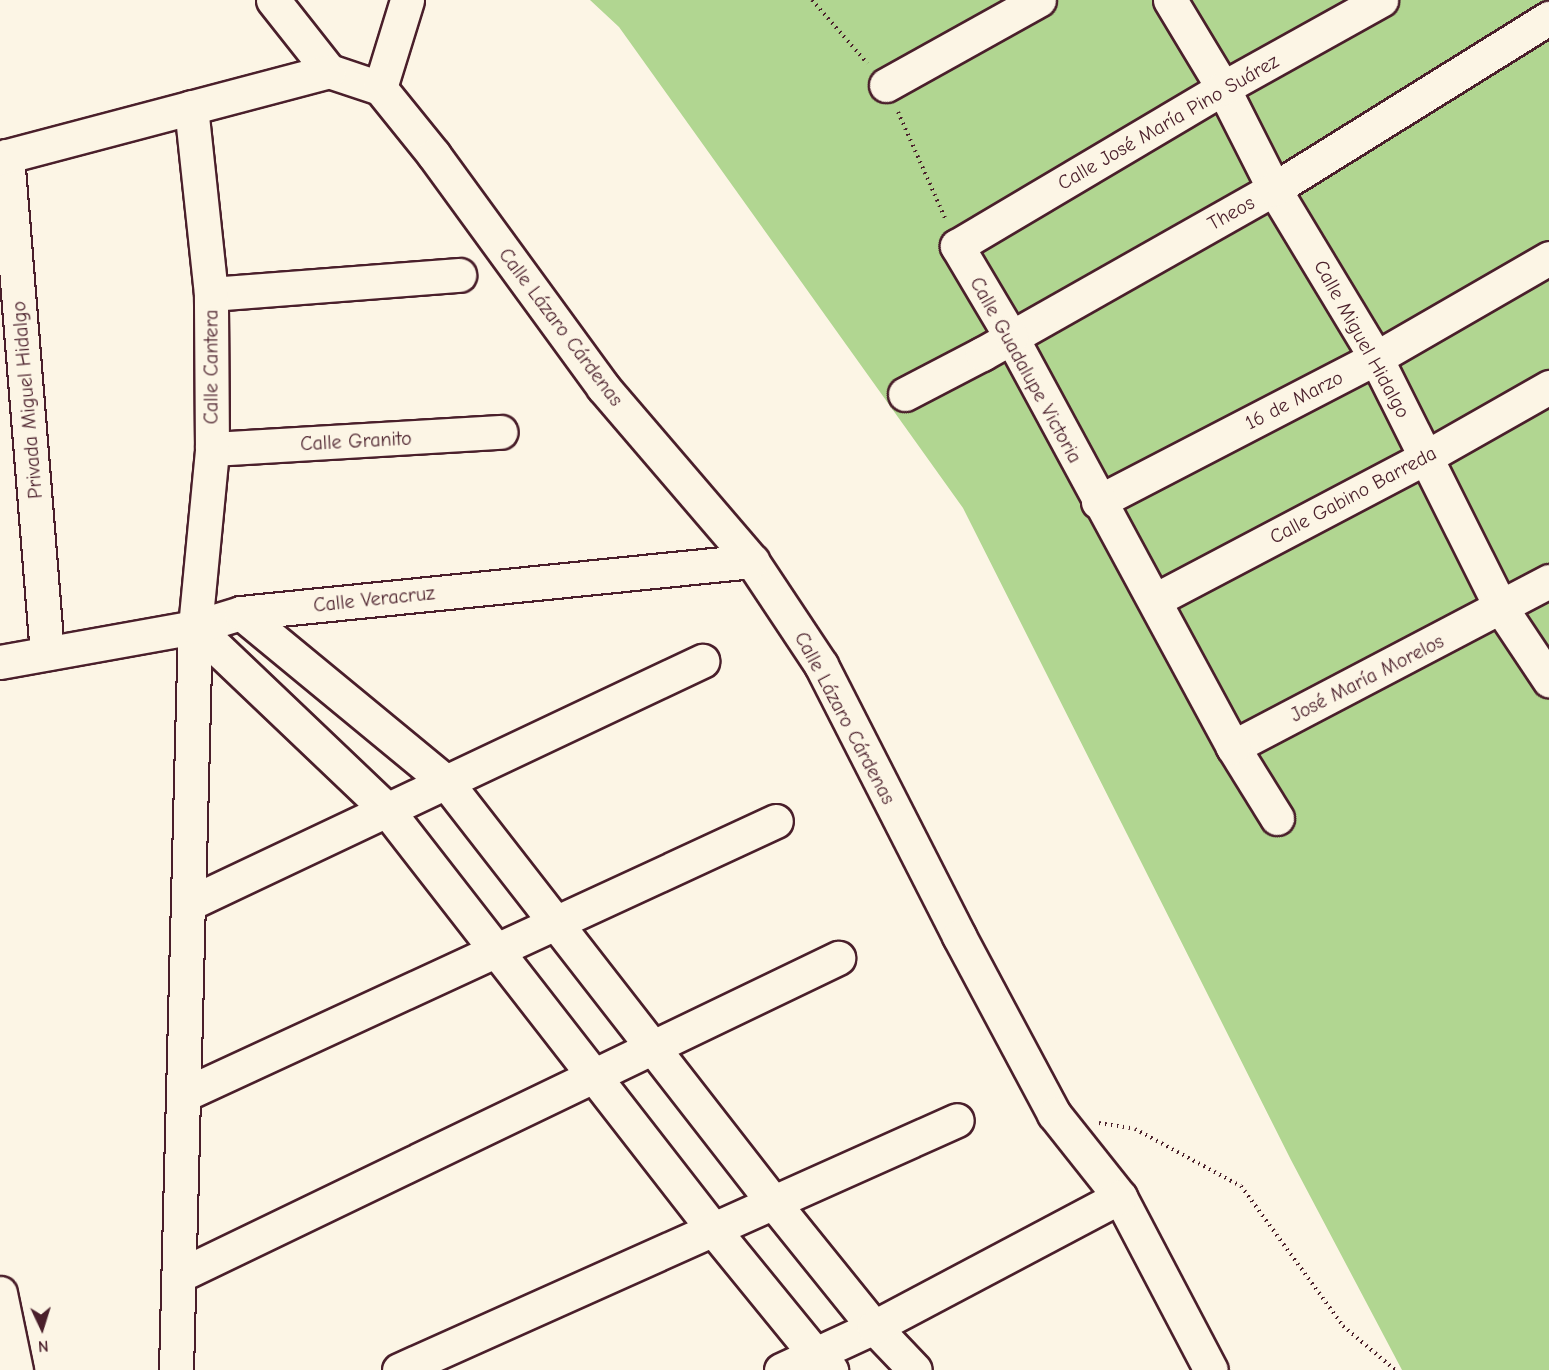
<!DOCTYPE html>
<html>
<head>
<meta charset="utf-8">
<style>
	body { margin:0 }
	#map { position:relative; width:1549px; height:1370px; overflow:hidden; background:#fcf5e5; font-family:"Comic Neue",sans-serif }
	div>[style] { position:absolute }
	[style*='--x'] { left:calc(var(--x)*1px); top:calc(var(--y)*1px); width:calc(var(--w)*1px); rotate:calc(var(--a)*1deg) }
	.green>* { inset:0; background:#b1d691 }
	.path>* { height:4px; margin-top:-2px; transform-origin:0; background:repeating-linear-gradient(90deg,#4a1f2b 0 1.5px,transparent 0 6px) }
	.roads { filter:drop-shadow(2px 0 #4a1f2b) drop-shadow(-2px 0 #4a1f2b) drop-shadow(0 2px #4a1f2b) drop-shadow(0 -2px #4a1f2b) }
	.minor>* { height:33px; margin:-16.5px; padding:0 16.5px; transform-origin:16.5px; border-radius:16.5px; background:#fcf5e5 }
	span { translate:-50% -50%; white-space:nowrap; text-align:center; line-height:1.15; -webkit-text-stroke:4.5px #fcf5e5; paint-order:stroke }
	.street-label { font-size:20px; color:#4a1f2b }
	.north { position:absolute; left:12px; top:1298px; width:60px; height:60px; -webkit-text-stroke:4px #fcf5e5; paint-order:stroke; rotate:176deg; font-size:16px; font-weight:700; line-height:24px; text-align:center; color:#4a1f2b }
	.north::after { content:''; display:block; margin:auto; width:21px; height:27px; background:#4a1f2b; clip-path:polygon(50% 0,100% 100%,50% 72%,0 100%) }
</style>
</head>
<body>
<div id="map">
	<div class="green">
		<i style="clip-path:polygon(590px 0,1549px 0,1549px 1370px,1402px 1370px,1291px 1160px,963px 508px,619px 27px)"></i>
	</div>
	<div class="path">
		<i style="--x:812;--y:0;--w:84;--a:48.9"></i>
		<i style="--x:898;--y:112;--w:116;--a:66.1"></i>
		<i style="--x:1099;--y:1123;--w:36;--a:9"></i>
		<i style="--x:1135;--y:1129;--w:120;--a:28.3"></i>
		<i style="--x:1241;--y:1186;--w:173;--a:53.9"></i>
		<i style="--x:1343;--y:1326;--w:68;--a:40.2"></i>
	</div>
	<div class="roads">
		<div class="minor">
			<i style="--x:273;--y:0;--w:90;--a:51.7"></i>
			<i style="--x:329;--y:71;--w:54;--a:18.4"></i>
			<i style="--x:380;--y:88;--w:86;--a:51.1"></i>
			<i style="--x:434;--y:155;--w:287;--a:53.9"></i>
			<i style="--x:603;--y:387;--w:229;--a:49.4"></i>
			<i style="--x:752;--y:561;--w:125;--a:56.4"></i>
			<i style="--x:821;--y:665;--w:304;--a:63"></i>
			<i style="--x:959;--y:936;--w:202;--a:61.9"></i>
			<i style="--x:1054;--y:1114;--w:106;--a:51.5"></i>
			<i style="--x:1120;--y:1197;--w:195;--a:62.3"></i>
			<i style="--x:1170;--y:0;--w:103;--a:58.9"></i>
			<i style="--x:1223;--y:88;--w:113;--a:63.2"></i>
			<i style="--x:1274;--y:189;--w:197;--a:58.9"></i>
			<i style="--x:1376;--y:358;--w:280;--a:63.4"></i>
			<i style="--x:1501;--y:608;--w:87;--a:56.3"></i>
			<i style="--x:886;--y:85;--w:175;--a:-29.1"></i>
			<i style="--x:380;--y:88;--w:92;--a:-72.9"></i>
			<i style="--x:7;--y:156;--w:499;--a:85.4"></i>
			<i style="--x:0;--y:158;--w:340;--a:-14.8"></i>
			<i style="--x:211;--y:294;--w:249;--a:-4.4"></i>
			<i style="--x:905;--y:394;--w:87;--a:-27.5"></i>
			<i style="--x:982;--y:354;--w:335;--a:-29.5"></i>
			<i style="--x:1274;--y:189;--w:324;--a:-31.9"></i>
			<i style="--x:212;--y:449;--w:289;--a:-3.4"></i>
			<i style="--x:1098;--y:502;--w:313;--a:-27.4"></i>
			<i style="--x:1376;--y:358;--w:200;--a:-30"></i>
			<i style="--x:1155;--y:600;--w:306;--a:-27.8"></i>
			<i style="--x:1426;--y:457;--w:142;--a:-29.6"></i>
			<i style="--x:241;--y:613;--w:266;--a:39.5"></i>
			<i style="--x:446;--y:782;--w:532;--a:52.1"></i>
			<i style="--x:773;--y:1202;--w:161;--a:51.1"></i>
			<i style="--x:874;--y:1327;--w:59;--a:46.4"></i>
			<i style="--x:195;--y:627;--w:265;--a:43.6"></i>
			<i style="--x:387;--y:810;--w:531;--a:52.12"></i>
			<i style="--x:713;--y:1229;--w:161;--a:50.8"></i>
			<i style="--x:815;--y:1354;--w:23;--a:45"></i>
			<i style="--x:0;--y:662;--w:198;--a:-10.2"></i>
			<i style="--x:195;--y:627;--w:48;--a:-16.9"></i>
			<i style="--x:241;--y:613;--w:514;--a:-5.81"></i>
			<i style="--x:1233;--y:747;--w:357;--a:-27.7"></i>
			<i style="--x:1277;--y:818;--w:84;--a:-121.8"></i>
			<i style="--x:1233;--y:747;--w:466;--a:-118.4"></i>
			<i style="--x:1011;--y:337;--w:106;--a:-120.7"></i>
			<i style="--x:957;--y:246;--w:309;--a:-30.7"></i>
			<i style="--x:1223;--y:88;--w:181;--a:-29.1"></i>
			<i style="--x:188;--y:904;--w:569;--a:-25.3"></i>
			<i style="--x:183;--y:1095;--w:653;--a:-24.8"></i>
			<i style="--x:178;--y:1276;--w:733;--a:-25.73"></i>
			<i style="--x:0;--y:1293;--w:79;--a:78.3"></i>
			<i style="--x:176;--y:1370;--w:743;--a:-88.54"></i>
			<i style="--x:195;--y:627;--w:179;--a:-84.5"></i>
			<i style="--x:212;--y:449;--w:155;--a:-90.4"></i>
			<i style="--x:211;--y:294;--w:188;--a:-96.1"></i>
			<i style="--x:399;--y:1370;--w:611;--a:-24.13"></i>
			<i style="--x:781;--y:1370;--w:102;--a:-24.8"></i>
			<i style="--x:874;--y:1327;--w:278;--a:-27.9"></i>
		</div>
	</div>
	<div class="street-label">
		<span style="left:1168px;top:122px;rotate:-30deg">Calle José María Pino Suárez</span>
		<span style="left:1231px;top:213px;rotate:-29deg">Theos</span>
		<span style="left:561px;top:327px;rotate:53deg">Calle Lázaro Cárdenas</span>
		<span style="left:1362px;top:339px;rotate:61deg">Calle Miguel Hidalgo</span>
		<span style="left:211px;top:367px;rotate:-90deg">Calle Cantera</span>
		<span style="left:1026px;top:370px;rotate:61deg">Calle Guadalupe Victoria</span>
		<span style="left:27px;top:400px;rotate:-95deg">Privada Miguel Hidalgo</span>
		<span style="left:1294px;top:400px;rotate:-27deg">16 de Marzo</span>
		<span style="left:356px;top:441px;rotate:-3deg">Calle Granito</span>
		<span style="left:1353px;top:495px;rotate:-28deg">Calle Gabino Barreda</span>
		<span style="left:374px;top:599px;rotate:-6deg">Calle Veracruz</span>
		<span style="left:1367px;top:678px;rotate:-27deg">José María Morelos</span>
		<span style="left:845px;top:718px;rotate:62deg">Calle Lázaro Cárdenas</span>
	</div>
	<div class="north">N</div>
</div>
</body>
</html>
